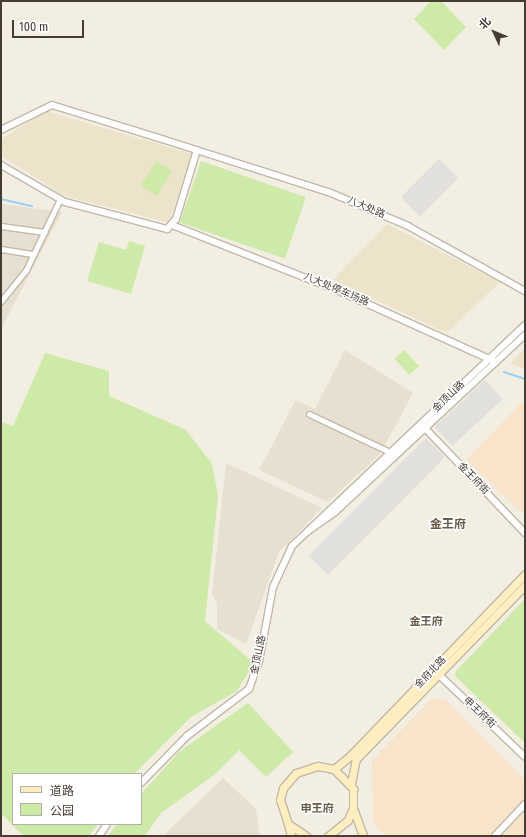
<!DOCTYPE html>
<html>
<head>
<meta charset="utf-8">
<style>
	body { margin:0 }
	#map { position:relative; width:526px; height:837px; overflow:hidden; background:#f3eee2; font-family:"Fira Sans Condensed","Noto Sans SC",sans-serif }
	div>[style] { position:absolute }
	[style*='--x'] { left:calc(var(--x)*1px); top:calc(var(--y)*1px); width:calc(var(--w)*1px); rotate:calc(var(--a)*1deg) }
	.residential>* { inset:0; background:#e7e0d0 }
	.commercial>* { inset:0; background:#f7e4cb }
	.education>* { inset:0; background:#ede3cb }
	.green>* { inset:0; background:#cdeaa8; transform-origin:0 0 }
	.parking>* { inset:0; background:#e2e0dc; transform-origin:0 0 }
	.stream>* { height:1.5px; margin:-0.75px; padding:0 0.75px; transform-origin:0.75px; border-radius:0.75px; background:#9ad0f4 }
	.roads { filter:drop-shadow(1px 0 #c1b8a8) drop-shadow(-1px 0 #c1b8a8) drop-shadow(0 1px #c1b8a8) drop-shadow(0 -1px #c1b8a8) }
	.minor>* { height:5px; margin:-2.5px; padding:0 2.5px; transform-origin:2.5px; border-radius:2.5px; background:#fff }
	.tertiary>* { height:6px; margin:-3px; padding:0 3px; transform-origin:3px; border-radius:3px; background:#fff }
	.secondary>* { height:7px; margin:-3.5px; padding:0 3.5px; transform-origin:3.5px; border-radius:3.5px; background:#ffefc0 }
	span { translate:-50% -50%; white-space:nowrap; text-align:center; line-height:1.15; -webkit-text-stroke:3px #fff; paint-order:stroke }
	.street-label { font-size:10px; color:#443d33 }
	.neighbourhood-label { font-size:11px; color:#685b49; font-weight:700 }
	.quarter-label { font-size:12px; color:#685b49; font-weight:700 }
	.frame { position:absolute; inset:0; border:2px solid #443d33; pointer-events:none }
	.legend { position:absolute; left:12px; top:773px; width:130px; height:52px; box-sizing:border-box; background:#fff; border:1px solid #b4b1ad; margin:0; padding:5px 7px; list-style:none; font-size:12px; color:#443d33 }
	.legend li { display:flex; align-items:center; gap:8px; height:20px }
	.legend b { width:20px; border:1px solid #b4b1ad }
	.north { position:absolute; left:474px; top:12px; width:40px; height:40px; -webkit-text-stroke:3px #fff; paint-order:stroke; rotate:314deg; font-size:11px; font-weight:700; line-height:16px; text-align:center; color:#443d33 }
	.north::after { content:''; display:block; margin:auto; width:14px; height:18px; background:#443d33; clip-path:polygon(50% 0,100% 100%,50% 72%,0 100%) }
	.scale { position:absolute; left:12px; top:20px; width:72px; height:18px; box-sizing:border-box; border:2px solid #443d33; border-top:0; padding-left:5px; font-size:12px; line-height:14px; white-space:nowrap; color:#443d33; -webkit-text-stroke:3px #fff; paint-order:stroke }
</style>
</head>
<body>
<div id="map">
	<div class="residential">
		<i style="clip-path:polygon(1px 204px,62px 212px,1px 329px)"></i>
		<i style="clip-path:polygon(345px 350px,413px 393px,380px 454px,328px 502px,259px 470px,296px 400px,315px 409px)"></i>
		<i style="clip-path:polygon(226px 463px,322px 508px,279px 552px,246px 644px,217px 629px,217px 603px,212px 594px)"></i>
		<i style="clip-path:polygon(223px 778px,256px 809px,260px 836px,163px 836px)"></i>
	</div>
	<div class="commercial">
		<i style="clip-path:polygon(525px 399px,525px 516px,466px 460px)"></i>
		<i style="clip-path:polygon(432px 698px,446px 700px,525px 779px,525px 836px,385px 836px,373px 823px,372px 760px)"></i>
	</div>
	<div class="education">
		<i style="clip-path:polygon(46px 111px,192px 154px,170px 223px,65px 196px,1px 156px,1px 139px)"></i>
		<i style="clip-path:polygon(387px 224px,500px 282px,447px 333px,333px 280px)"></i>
		<i style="clip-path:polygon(525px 348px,525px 369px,510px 364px)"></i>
	</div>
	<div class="green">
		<i style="clip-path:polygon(431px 1px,441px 1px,466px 27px,444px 50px,414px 19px)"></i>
		<i style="left:156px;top:161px;width:19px;height:29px;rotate:32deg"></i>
		<i style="left:201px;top:161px;width:111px;height:65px;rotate:19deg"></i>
		<i style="clip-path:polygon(129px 241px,145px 246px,131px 294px,87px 281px,99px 242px,126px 250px)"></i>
		<i style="left:404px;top:350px;width:22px;height:13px;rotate:47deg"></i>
		<i style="clip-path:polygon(45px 353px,109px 371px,109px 396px,186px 430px,212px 464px,218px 496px,205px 621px,254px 663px,237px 691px,191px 717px,134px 774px,13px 774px,13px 824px,98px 824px,89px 836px,26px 836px,19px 832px,1px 813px,1px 422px,13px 426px)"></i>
		<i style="clip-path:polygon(525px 599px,525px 743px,455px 676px,456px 671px)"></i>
		<i style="clip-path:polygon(248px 703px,293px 752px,266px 777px,239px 750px,214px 775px,161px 813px,145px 836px,108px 836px,117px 824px,141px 824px,141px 794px,180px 751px)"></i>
	</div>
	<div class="parking">
		<i style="left:439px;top:159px;width:27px;height:54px;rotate:45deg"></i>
		<i style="left:485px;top:380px;width:26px;height:69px;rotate:47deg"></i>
		<i style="left:426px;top:438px;width:27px;height:166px;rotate:45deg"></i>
	</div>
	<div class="stream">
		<i style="--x:1;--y:199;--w:32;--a:13"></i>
		<i style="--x:504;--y:372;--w:22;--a:18"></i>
	</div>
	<div class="roads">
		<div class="minor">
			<i style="--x:1;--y:226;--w:44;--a:7.8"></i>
			<i style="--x:1;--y:249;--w:33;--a:9"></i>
			<i style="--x:1;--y:301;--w:40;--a:-51"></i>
			<i style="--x:26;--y:270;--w:79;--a:-64.4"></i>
			<i style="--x:309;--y:414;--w:94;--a:25.2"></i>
		</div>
		<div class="tertiary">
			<i style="--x:1;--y:130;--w:57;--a:-26.1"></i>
			<i style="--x:52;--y:105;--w:118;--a:17.2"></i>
			<i style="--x:165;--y:140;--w:174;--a:17.7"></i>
			<i style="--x:331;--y:193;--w:84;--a:23.2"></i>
			<i style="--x:408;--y:226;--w:134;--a:29.1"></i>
			<i style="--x:1;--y:165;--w:74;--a:30"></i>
			<i style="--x:65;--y:202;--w:106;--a:14.8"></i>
			<i style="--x:167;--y:229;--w:13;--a:-48"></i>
			<i style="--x:176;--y:219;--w:72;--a:-73.1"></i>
			<i style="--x:172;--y:225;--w:182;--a:21.6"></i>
			<i style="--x:341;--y:292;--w:170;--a:24.3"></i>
			<i style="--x:423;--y:426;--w:148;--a:46.4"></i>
			<i style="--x:308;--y:531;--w:33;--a:-35"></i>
			<i style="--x:335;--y:512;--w:260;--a:-43"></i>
			<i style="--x:435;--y:671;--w:124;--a:43.7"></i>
			<i style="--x:141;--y:783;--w:66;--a:-45.6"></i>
			<i style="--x:187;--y:736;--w:78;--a:-37.2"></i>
			<i style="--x:249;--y:689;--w:29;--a:-70"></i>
			<i style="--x:259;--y:662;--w:76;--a:-79.4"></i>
			<i style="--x:273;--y:587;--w:45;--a:-65.1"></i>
			<i style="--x:292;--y:546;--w:321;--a:-43.5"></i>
			<i style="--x:99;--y:836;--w:14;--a:-56"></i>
			<i style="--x:495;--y:836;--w:44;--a:-46.8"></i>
		</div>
		<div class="secondary">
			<i style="--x:334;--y:769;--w:21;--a:-39"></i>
			<i style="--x:350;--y:756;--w:252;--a:-46.1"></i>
			<i style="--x:351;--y:784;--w:25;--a:-79"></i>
			<i style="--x:356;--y:759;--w:243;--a:-45.8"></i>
			<i style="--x:353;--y:808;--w:30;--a:70"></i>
			<i style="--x:288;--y:824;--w:12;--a:76"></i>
			<i style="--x:306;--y:836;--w:22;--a:-146"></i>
			<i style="--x:288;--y:824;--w:25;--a:-108"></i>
			<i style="--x:280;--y:800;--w:12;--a:-76"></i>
			<i style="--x:283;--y:788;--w:20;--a:-49"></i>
			<i style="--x:296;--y:773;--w:23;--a:-18"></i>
			<i style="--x:318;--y:766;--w:16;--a:11"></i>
			<i style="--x:334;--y:769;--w:28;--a:46"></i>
			<i style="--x:353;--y:789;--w:19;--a:90"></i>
			<i style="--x:353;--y:808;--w:13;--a:113"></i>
			<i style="--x:348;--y:820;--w:26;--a:141"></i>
		</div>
	</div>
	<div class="street-label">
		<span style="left:366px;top:208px;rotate:23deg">八大处路</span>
		<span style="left:336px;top:290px;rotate:23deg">八大处停车场路</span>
		<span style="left:449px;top:397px;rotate:-44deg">金顶山路</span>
		<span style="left:473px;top:479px;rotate:46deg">金王府街</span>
		<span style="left:259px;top:655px;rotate:-78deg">金顶山路</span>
		<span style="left:431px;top:673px;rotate:-46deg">金府北路</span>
		<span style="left:479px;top:713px;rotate:44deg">申王府街</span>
	</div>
	<div class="neighbourhood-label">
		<span style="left:426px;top:622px">金王府</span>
		<span style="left:317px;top:809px">申王府</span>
	</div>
	<div class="quarter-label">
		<span style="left:448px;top:525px">金王府</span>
	</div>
	<div class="frame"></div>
	<ul class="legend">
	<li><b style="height:5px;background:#ffefc0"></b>道路</li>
	<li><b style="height:11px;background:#cdeaa8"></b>公园</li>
	</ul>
	<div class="north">北</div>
	<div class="scale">100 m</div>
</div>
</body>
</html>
